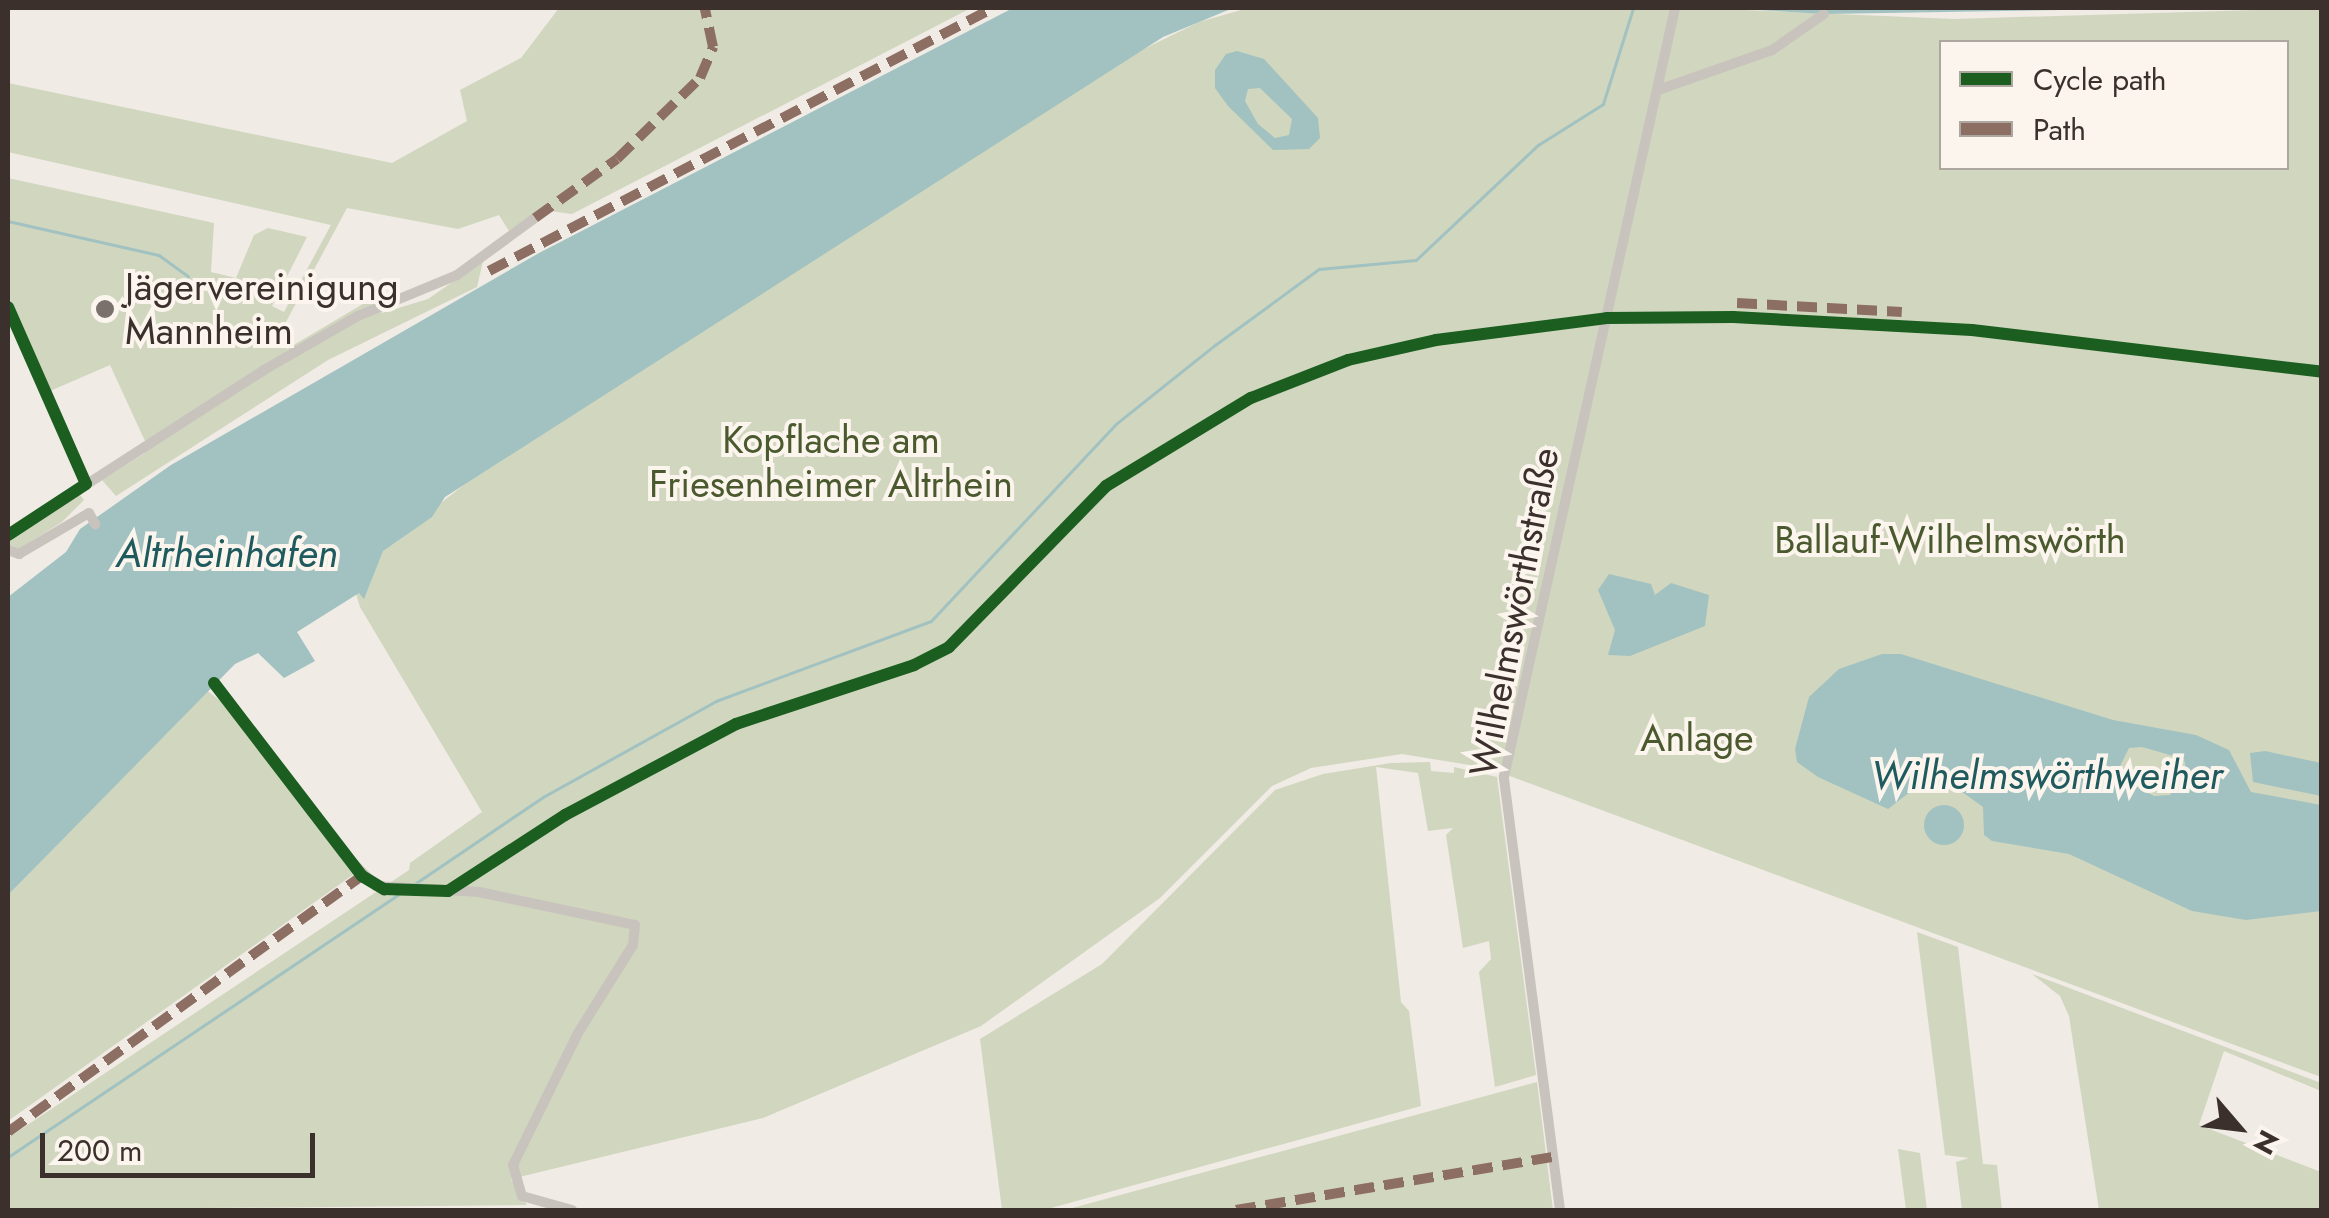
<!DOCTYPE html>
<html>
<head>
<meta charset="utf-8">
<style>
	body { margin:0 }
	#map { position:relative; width:2329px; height:1218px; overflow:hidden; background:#f0ebe5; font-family:Jost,sans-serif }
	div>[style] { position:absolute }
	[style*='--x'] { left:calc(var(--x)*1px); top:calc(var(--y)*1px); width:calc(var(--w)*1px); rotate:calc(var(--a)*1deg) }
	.green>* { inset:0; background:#d1d6bf }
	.water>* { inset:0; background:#a1c2c1 }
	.round { border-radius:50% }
	.stream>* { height:2.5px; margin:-1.25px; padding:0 1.25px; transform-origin:1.25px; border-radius:1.25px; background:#a1c2c1 }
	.street>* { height:10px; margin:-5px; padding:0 5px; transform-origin:5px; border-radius:5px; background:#c9c3be }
	.quiet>* { height:10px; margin-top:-5px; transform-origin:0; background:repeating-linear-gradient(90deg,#8d6e63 0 20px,transparent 0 30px) }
	.cycleway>* { height:12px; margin:-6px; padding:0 6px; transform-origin:6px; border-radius:6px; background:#1b5e20 }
	.dots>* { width:28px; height:28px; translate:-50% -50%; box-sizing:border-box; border:5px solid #fbf5ee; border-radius:50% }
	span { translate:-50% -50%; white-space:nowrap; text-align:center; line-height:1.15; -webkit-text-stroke:8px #fbf5ee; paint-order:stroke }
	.poi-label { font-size:38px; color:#3b302b }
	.left { translate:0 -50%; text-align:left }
	.park-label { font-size:38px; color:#4a5a2e }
	.street-label { font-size:38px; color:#3b302b }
	.water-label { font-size:40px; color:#1f5a5e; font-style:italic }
	.frame { position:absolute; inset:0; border:10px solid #3b302b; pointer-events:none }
	.legend { position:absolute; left:1939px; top:40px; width:350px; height:130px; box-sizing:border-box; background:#fbf5ee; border:2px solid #aea6a0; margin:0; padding:12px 18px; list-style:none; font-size:30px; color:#3b302b }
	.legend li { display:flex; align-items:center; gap:20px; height:50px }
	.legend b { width:50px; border:2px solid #aea6a0 }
	.north { position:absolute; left:2189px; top:1078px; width:100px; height:100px; -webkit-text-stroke:8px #fbf5ee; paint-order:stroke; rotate:118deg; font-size:28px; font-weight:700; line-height:40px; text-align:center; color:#3b302b }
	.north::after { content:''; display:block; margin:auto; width:35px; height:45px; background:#3b302b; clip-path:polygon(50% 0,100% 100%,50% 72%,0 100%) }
	.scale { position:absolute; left:40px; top:1133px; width:275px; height:45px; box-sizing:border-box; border:5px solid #3b302b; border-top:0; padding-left:12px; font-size:30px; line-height:35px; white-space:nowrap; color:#3b302b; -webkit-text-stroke:8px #fbf5ee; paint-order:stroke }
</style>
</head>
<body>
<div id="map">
	<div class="green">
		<i style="clip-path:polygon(559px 8px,971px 8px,572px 214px,542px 210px,509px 231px,499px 215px,458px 229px,347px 208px,279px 335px,287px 349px,373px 298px,382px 313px,428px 299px,483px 261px,477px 287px,328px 360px,116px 496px,102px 480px,145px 453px,145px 441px,110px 365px,50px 391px,8px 296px,8px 178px,214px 223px,211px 272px,236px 278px,254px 235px,268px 228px,307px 237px,272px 306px,284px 312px,331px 225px,8px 152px,8px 83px,392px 163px,467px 121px,460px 90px,521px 58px)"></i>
		<i style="clip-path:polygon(evenodd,1248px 8px,1698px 8px,1954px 19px,2321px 8px,2321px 1077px,1488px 768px,1402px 754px,1311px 768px,1272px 786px,1160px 898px,981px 1026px,763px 1118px,511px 1179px,527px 1205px,8px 1210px,8px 1138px,409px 870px,410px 863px,482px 812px,360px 607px,353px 584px,380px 551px,489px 465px,1142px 50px,1199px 22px,1248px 8px,1942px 42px,2286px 42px,2286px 168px,1942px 168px,1942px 42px)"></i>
		<i style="clip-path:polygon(80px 495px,84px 500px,62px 522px,19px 549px,8px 546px,8px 538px)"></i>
		<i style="clip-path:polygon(206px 690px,230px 708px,354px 874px,8px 1121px,8px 895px)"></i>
		<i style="clip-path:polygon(1430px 762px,1431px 771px,1454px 773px,1454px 767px,1497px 777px,1536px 1075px,1495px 1087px,1479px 972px,1491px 959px,1489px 941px,1463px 948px,1446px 835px,1453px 828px,1428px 831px,1418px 773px,1376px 767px,1401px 1002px,1409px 1011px,1421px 1106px,1044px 1210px,1002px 1210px,980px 1039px,1102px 964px,1275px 790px,1323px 774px,1391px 763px)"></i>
		<i style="clip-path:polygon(1917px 932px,1958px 947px,1983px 1164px,1997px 1165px,2002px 1210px,1962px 1210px,1956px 1162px,1969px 1158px,1945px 1155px)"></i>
		<i style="clip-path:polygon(2032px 974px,2321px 1083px,2321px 1091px,2224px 1051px,2199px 1125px,2321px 1172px,2321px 1210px,2099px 1210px,2069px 1016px,2060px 996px)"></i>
		<i style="clip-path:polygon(1537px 1082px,1553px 1210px,1065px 1210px)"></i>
		<i style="clip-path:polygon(1898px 1149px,1920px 1153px,1927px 1210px,1906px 1210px)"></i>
	</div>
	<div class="water">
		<i style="clip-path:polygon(1013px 8px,1233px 8px,1163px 37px,445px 497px,432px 517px,383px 551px,364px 599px,359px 593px,297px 632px,315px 661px,284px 678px,258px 653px,235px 664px,8px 895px,8px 597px,66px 552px,80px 529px,171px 465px,539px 253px)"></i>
		<i style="clip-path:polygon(1726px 8px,2181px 8px,1824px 14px)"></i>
		<i style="clip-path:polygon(evenodd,1237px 51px,1264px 59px,1318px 118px,1320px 138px,1309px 149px,1273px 150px,1228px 106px,1215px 88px,1215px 70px,1226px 54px,1237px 51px,1260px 88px,1292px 119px,1289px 135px,1275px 138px,1258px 124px,1245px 101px,1248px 89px,1260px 88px)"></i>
		<i style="clip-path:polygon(1609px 574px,1651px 584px,1655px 595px,1671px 583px,1709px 595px,1705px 626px,1630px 656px,1608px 655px,1615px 630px,1598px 590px)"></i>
		<i style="clip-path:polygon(evenodd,1882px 654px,1901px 654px,2113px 720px,2196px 735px,2229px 750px,2251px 792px,2321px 805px,2321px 911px,2246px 920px,2192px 911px,2069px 854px,1992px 841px,1984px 835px,1983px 807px,1954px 786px,1919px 785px,1888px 809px,1818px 777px,1797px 762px,1795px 749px,1809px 697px,1839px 669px,1882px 654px,2142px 747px,2184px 759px,2186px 770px,2170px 795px,2154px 796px,2127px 782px,2120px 766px,2129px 748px,2142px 747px)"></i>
		<i style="clip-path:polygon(2265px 751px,2321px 763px,2321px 796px,2253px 782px,2250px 753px)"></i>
		<i class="round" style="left:1924px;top:805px;width:40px;height:40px"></i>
	</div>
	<div class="stream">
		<i style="--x:8;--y:221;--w:155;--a:12.7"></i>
		<i style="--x:159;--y:255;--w:36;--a:36"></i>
		<i style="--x:416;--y:883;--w:153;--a:-34.1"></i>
		<i style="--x:543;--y:797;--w:198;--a:-29"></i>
		<i style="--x:716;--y:701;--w:229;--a:-20.4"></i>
		<i style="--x:931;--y:621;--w:270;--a:-46.8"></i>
		<i style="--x:1116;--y:424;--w:127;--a:-38.6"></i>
		<i style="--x:1215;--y:345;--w:129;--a:-36.2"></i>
		<i style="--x:1319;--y:269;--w:97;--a:-5.3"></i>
		<i style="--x:1416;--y:260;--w:168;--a:-43.3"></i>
		<i style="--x:1538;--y:145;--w:77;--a:-32.2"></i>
		<i style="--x:1603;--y:104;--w:101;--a:-72.6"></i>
		<i style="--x:8;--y:1157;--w:473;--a:-33.9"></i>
	</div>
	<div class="street">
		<i style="--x:1658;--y:90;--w:121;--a:-19.3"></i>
		<i style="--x:1772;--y:50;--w:63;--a:-34.7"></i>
		<i style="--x:8;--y:307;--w:193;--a:66.2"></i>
		<i style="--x:8;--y:535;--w:305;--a:-32.8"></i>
		<i style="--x:264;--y:370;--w:108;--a:-29.9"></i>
		<i style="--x:358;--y:316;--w:107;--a:-22.5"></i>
		<i style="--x:457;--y:275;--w:97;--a:-36.2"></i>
		<i style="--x:8;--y:550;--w:12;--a:20"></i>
		<i style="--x:19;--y:554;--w:81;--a:-30.4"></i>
		<i style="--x:89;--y:513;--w:13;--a:61"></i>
		<i style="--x:214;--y:683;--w:213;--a:52.8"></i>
		<i style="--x:343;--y:853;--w:47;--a:45"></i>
		<i style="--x:376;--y:886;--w:103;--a:3.3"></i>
		<i style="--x:479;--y:892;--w:159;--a:11.9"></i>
		<i style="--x:635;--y:925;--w:20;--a:96"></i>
		<i style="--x:633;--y:945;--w:104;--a:122"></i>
		<i style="--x:578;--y:1033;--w:147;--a:116.2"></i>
		<i style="--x:513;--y:1165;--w:32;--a:74"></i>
		<i style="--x:522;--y:1196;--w:52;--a:15.6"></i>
		<i style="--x:1560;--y:1210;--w:437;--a:-97.4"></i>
		<i style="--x:1504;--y:777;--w:788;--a:-77.46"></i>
	</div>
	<div class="quiet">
		<i style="--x:535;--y:218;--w:101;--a:-35.7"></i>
		<i style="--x:617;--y:159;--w:116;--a:-44.3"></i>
		<i style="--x:700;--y:78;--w:34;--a:-67"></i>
		<i style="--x:713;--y:47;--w:40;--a:-102"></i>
		<i style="--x:489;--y:271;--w:568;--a:-27.56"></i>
		<i style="--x:1737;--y:303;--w:165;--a:3.1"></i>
		<i style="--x:8;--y:1132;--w:437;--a:-35.9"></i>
		<i style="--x:1236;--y:1210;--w:320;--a:-9.5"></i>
	</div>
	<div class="cycleway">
		<i style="--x:8;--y:307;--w:193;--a:66.2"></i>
		<i style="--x:86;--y:484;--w:93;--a:146.8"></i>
		<i style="--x:214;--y:683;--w:243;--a:52.5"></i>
		<i style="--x:362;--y:876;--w:26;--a:31"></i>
		<i style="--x:384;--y:889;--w:64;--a:1.8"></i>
		<i style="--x:448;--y:891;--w:140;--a:-33"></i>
		<i style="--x:565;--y:815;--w:194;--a:-28"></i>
		<i style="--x:736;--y:724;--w:188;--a:-18.3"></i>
		<i style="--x:914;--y:665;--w:39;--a:-27"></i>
		<i style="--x:949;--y:647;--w:225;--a:-45.7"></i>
		<i style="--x:1106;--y:486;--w:170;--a:-31.3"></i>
		<i style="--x:1251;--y:398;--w:104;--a:-21.4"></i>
		<i style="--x:1348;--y:360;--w:90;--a:-12.8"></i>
		<i style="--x:1436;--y:340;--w:172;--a:-7.3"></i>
		<i style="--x:1607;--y:318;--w:126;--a:-0.5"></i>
		<i style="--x:1733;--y:317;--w:239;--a:3.1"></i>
		<i style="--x:1972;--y:330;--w:353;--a:6.8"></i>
	</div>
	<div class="dots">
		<i style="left:105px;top:309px;background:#7a716c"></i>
	</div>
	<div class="poi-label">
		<span class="left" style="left:125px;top:309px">Jägervereinigung<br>Mannheim</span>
	</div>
	<div class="park-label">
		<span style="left:831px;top:462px">Kopflache am<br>Friesenheimer Altrhein</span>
		<span style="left:1950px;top:540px">Ballauf-Wilhelmswörth</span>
		<span style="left:1697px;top:738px">Anlage</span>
	</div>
	<div class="street-label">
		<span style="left:1514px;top:612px;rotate:-79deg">Wilhelmswörthstraße</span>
	</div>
	<div class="water-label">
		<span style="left:227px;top:553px">Altrheinhafen</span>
		<span style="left:2047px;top:775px">Wilhelmswörthweiher</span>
	</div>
	<div class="frame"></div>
	<ul class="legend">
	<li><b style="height:12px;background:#1b5e20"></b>Cycle path</li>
	<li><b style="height:12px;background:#8d6e63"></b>Path</li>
	</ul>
	<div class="north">N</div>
	<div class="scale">200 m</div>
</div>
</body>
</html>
